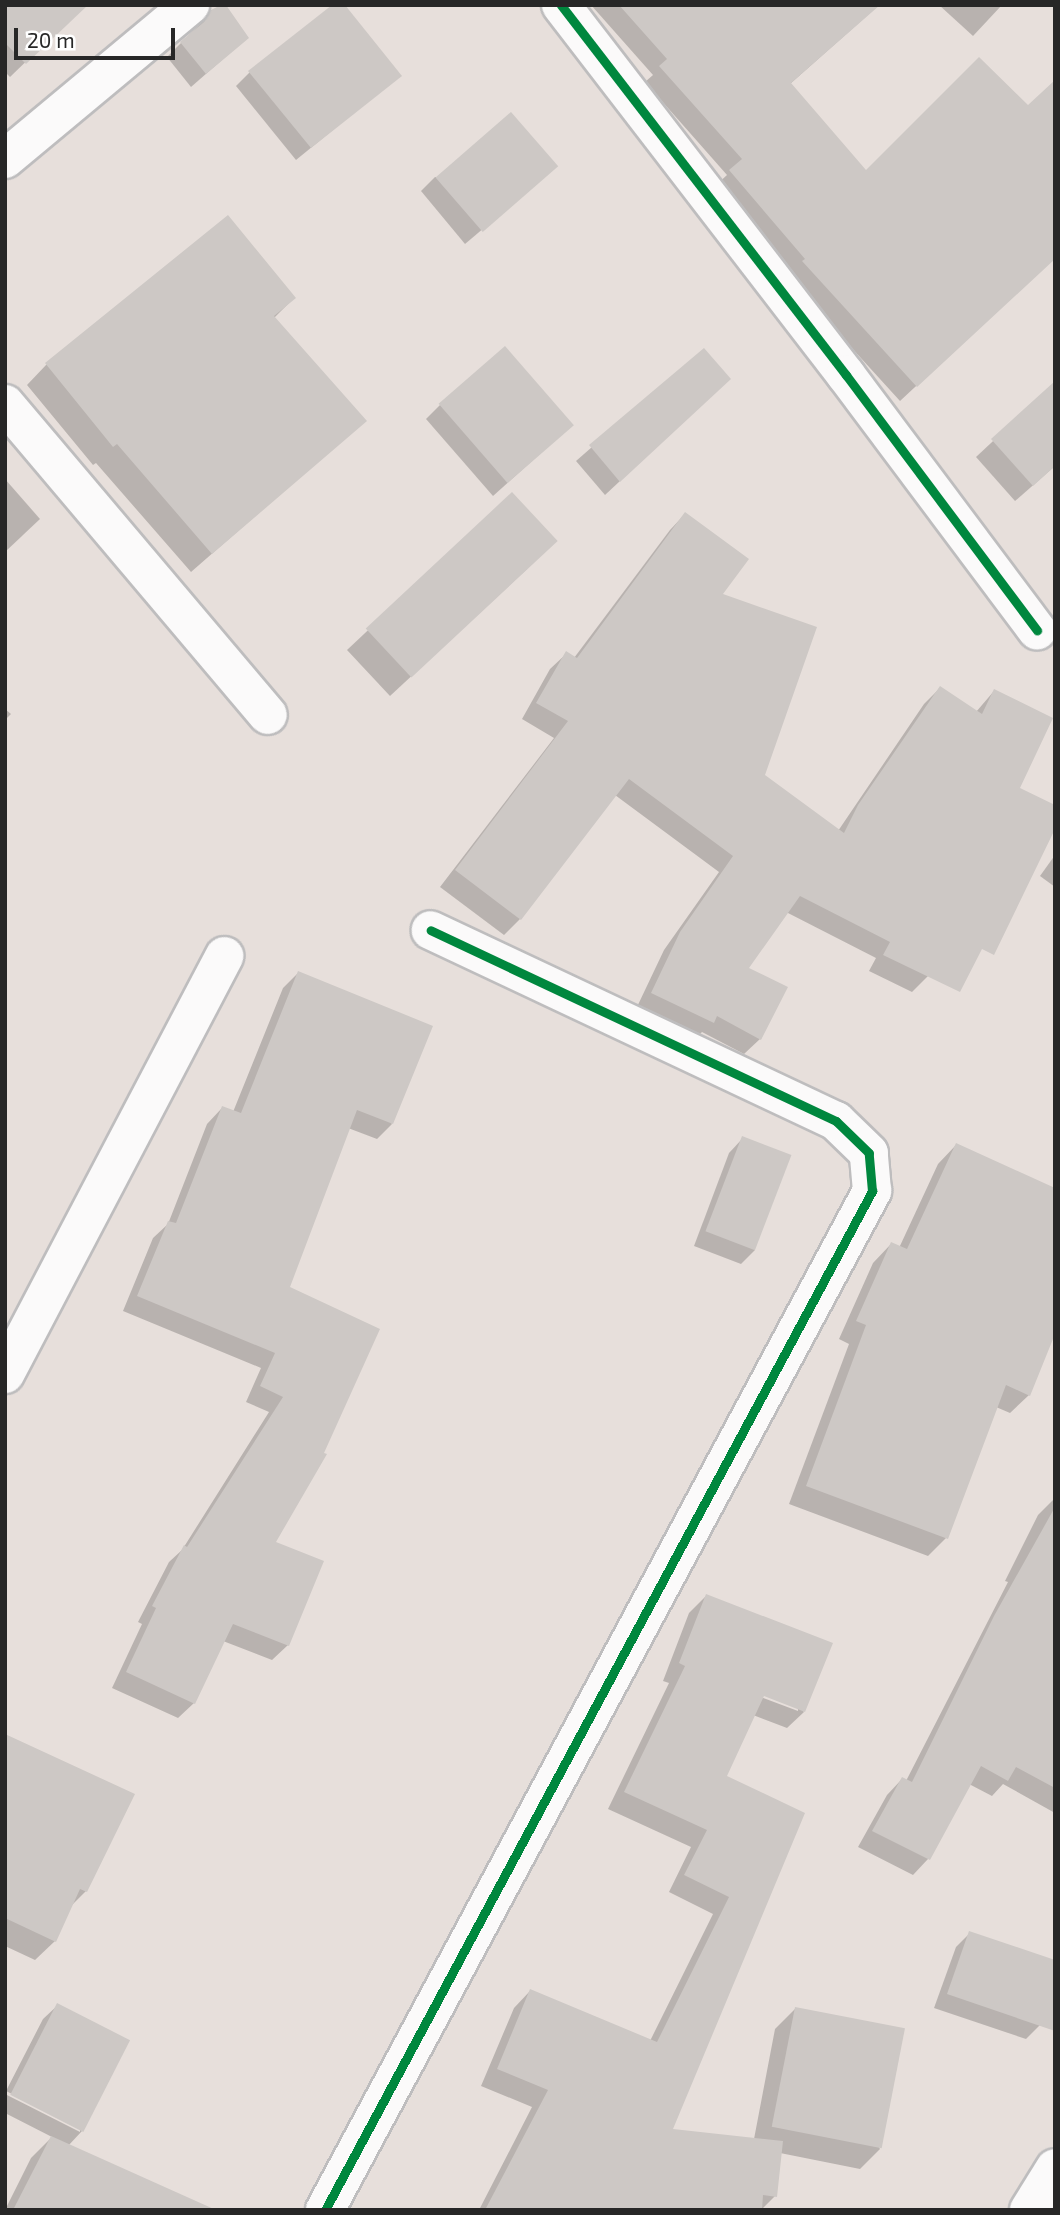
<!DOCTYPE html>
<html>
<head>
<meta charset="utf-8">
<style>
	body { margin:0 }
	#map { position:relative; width:1060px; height:2215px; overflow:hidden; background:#e7dfdb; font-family:"Exo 2",sans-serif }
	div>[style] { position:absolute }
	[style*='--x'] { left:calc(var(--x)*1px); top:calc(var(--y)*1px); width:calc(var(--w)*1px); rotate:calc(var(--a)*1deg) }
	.shadow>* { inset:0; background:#0003 }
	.building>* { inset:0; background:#cdc8c5; transform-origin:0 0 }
	.roads { filter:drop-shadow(2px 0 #bebdbe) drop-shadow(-2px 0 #bebdbe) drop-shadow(0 2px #bebdbe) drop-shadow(0 -2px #bebdbe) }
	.minor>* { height:38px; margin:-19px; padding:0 19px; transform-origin:19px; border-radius:19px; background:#fbfafa }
	.cycleway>* { height:9px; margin:-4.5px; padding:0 4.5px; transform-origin:4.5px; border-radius:4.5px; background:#00873e }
	span { translate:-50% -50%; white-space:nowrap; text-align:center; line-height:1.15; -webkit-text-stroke:5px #fff; paint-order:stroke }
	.frame { position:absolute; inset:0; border:7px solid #272727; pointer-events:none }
	.scale { position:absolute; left:14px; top:28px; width:161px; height:32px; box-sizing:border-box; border:4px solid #272727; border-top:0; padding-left:9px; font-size:21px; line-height:24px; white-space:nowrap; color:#272727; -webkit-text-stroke:5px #fff; paint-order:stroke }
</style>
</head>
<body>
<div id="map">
	<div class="shadow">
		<i style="clip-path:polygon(5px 5px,70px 19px,10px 77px,5px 72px)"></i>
		<i style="clip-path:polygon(591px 5px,879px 5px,790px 84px,866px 172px,1028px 107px,1055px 257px,900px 401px,788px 278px,714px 187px,727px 175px,645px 82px,653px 75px)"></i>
		<i style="clip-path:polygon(939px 5px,1002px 5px,973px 36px)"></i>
		<i style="clip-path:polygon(212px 12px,247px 38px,191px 87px,167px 57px)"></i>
		<i style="clip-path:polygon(250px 72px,399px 76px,296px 160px,236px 86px)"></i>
		<i style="clip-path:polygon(435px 177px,541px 180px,465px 244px,421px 191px)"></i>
		<i style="clip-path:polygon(228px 217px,294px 298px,274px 318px,364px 421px,191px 572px,96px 463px,93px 465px,27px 385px,46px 365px)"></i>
		<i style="clip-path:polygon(703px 350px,707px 400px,605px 495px,576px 461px)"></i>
		<i style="clip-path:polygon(1055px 383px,1055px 466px,1015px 501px,976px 457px)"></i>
		<i style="clip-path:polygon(440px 405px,572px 425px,493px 496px,426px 419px)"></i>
		<i style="clip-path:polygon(5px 479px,40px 519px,5px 552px)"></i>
		<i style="clip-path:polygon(512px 495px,527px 569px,390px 696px,347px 650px)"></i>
		<i style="clip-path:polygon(685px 514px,720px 595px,763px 776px,838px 831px,924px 704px,940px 688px,976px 712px,994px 691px,928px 976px,912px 992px,869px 971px,876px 958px,786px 912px,747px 968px,760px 1039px,744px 1054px,702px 1032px,696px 1038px,636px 1009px,664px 950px,719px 872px,615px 795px,520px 919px,504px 935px,440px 887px,554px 738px,522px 719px,550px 669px,566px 654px,574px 658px,670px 530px)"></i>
		<i style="clip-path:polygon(5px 709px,11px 714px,5px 720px)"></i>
		<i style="clip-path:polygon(1055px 855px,1055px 887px,1040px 876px)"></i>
		<i style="clip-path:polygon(298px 973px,392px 1124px,377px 1139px,348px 1128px,287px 1288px,378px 1330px,274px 1542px,288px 1645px,272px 1660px,223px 1641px,194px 1703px,178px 1718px,112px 1688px,142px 1624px,138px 1622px,169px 1562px,182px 1550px,269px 1412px,246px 1402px,261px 1368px,123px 1311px,153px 1238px,168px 1224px,207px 1124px,222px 1108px,233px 1112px,283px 988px)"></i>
		<i style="clip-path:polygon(743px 1138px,755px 1250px,741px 1264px,694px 1246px,729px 1153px)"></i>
		<i style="clip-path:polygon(956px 1145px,1029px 1395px,1010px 1413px,996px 1407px,946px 1538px,928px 1556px,789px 1504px,849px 1344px,839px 1339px,873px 1263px,891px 1244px,899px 1248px,938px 1164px)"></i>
		<i style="clip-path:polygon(1054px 1499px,1055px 1813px,1003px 1784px,992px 1796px,969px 1784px,928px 1859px,913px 1875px,858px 1847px,887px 1795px,902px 1779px,906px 1781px,1008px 1582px,1005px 1581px,1038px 1515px)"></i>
		<i style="clip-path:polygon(evenodd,706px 1596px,804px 1712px,787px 1728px,753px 1715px,724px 1777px,803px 1813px,671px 2130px,754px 2139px,775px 2029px,795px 2009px,880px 2149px,860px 2169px,780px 2153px,775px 2196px,761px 2210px,479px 2210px,532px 2107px,481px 2086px,514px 2008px,530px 1991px,650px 2041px,713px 1914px,669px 1892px,691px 1847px,608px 1809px,669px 1683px,663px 1681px,689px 1613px,706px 1596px,756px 1692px,798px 1708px,798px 1711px,755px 1695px,756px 1692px)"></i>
		<i style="clip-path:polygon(5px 1736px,86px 1891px,70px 1907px,55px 1941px,35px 1960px,5px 1946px)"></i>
		<i style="clip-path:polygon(970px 1933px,1040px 2025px,1026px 2039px,934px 2008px,956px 1947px)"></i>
		<i style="clip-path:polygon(58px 2005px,82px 2131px,68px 2146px,198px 2210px,5px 2210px,31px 2158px,52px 2137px,5px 2113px,5px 2094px,80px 2132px,80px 2128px,6px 2091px,43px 2019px)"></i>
	</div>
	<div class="building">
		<i style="clip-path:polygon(5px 5px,88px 5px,26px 64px,5px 43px)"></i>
		<i style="clip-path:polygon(221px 5px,226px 5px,249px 38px,206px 74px,180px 42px,204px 22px,211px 10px)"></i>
		<i style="clip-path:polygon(332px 5px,345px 5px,402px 76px,311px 148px,248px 71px)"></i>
		<i style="clip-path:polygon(619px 5px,880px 5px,791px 83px,866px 170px,979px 57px,1028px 105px,1055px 80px,1055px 259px,917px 387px,802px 261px,805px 259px,729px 170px,742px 159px,659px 66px,667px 59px)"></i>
		<i style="left:511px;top:112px;width:72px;height:100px;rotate:49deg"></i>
		<i style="clip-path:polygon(228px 215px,296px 298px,274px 316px,367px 421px,212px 554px,117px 444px,113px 447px,45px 363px)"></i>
		<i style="left:505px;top:346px;width:105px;height:88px;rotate:49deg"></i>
		<i style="clip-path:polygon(704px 348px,731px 379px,620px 482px,589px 445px)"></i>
		<i style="clip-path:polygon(1055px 381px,1055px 466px,1033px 486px,991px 439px)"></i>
		<i style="left:512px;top:492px;width:67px;height:200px;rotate:47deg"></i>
		<i style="clip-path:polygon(685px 512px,749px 559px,723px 594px,817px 627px,765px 775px,844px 833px,858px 805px,940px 686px,982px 714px,994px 689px,1053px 718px,1020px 788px,1055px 805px,1055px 829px,994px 955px,982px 949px,960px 992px,883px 955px,890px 942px,800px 896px,749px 968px,788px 987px,761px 1040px,717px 1016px,714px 1023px,651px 993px,680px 932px,733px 856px,629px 779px,521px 920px,455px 870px,568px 721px,536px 703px,566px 651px,577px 658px)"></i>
		<i style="clip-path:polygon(298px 971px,433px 1026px,393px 1124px,357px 1110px,290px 1287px,380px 1329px,324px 1453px,327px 1454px,276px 1542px,324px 1561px,289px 1646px,233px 1624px,195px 1704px,126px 1672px,156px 1608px,152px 1606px,184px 1545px,187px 1547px,283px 1397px,260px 1386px,275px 1353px,137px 1296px,168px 1221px,176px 1223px,222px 1106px,241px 1113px)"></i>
		<i style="left:742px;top:1136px;width:53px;height:102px;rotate:21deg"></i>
		<i style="clip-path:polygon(956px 1143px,1055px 1188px,1055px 1334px,1030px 1396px,1006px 1385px,948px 1539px,806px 1486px,866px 1325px,856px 1321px,891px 1242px,907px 1249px)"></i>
		<i style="clip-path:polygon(1055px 1507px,1055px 1788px,1016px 1767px,1008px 1781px,981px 1766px,930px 1860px,872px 1831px,902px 1777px,912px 1782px,994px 1616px)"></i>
		<i style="clip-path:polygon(706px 1594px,833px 1643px,805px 1712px,764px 1696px,727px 1776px,805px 1813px,673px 2129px,783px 2141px,777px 2197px,763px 2195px,762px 2210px,485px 2210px,548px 2090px,497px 2069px,530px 1989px,657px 2042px,729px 1897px,684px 1875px,707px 1830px,624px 1792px,685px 1666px,679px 1663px)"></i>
		<i style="clip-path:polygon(5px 1734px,135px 1794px,87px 1892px,80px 1889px,56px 1942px,5px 1918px)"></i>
		<i style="clip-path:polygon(969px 1931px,1055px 1960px,1055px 2031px,947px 1994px)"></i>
		<i style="left:57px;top:2003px;width:82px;height:103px;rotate:27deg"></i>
		<i style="left:795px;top:2007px;width:112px;height:122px;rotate:11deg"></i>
		<i style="clip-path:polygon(51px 2136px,216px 2210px,13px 2210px)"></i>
	</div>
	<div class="roads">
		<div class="minor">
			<i style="--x:561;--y:5;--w:467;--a:52.4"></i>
			<i style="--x:846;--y:375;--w:319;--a:53.2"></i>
			<i style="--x:5;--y:159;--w:241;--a:-39.8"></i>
			<i style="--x:5;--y:404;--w:407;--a:49.8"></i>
			<i style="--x:5;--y:1374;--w:472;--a:-62.3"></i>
			<i style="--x:325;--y:2210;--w:1157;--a:-61.77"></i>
			<i style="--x:872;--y:1191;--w:38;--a:-95"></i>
			<i style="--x:869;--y:1153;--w:46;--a:-135.9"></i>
			<i style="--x:836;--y:1121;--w:448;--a:-154.8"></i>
			<i style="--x:1029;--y:2210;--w:49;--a:-58.2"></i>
		</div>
	</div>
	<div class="cycleway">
		<i style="--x:561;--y:5;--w:467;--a:52.4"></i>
		<i style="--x:846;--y:375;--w:319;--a:53.2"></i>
		<i style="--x:325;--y:2210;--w:1157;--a:-61.77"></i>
		<i style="--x:872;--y:1191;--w:38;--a:-95"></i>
		<i style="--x:869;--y:1153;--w:46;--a:-135.9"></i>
		<i style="--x:836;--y:1121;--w:448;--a:-154.8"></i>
	</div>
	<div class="frame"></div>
	<div class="scale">20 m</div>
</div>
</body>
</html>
